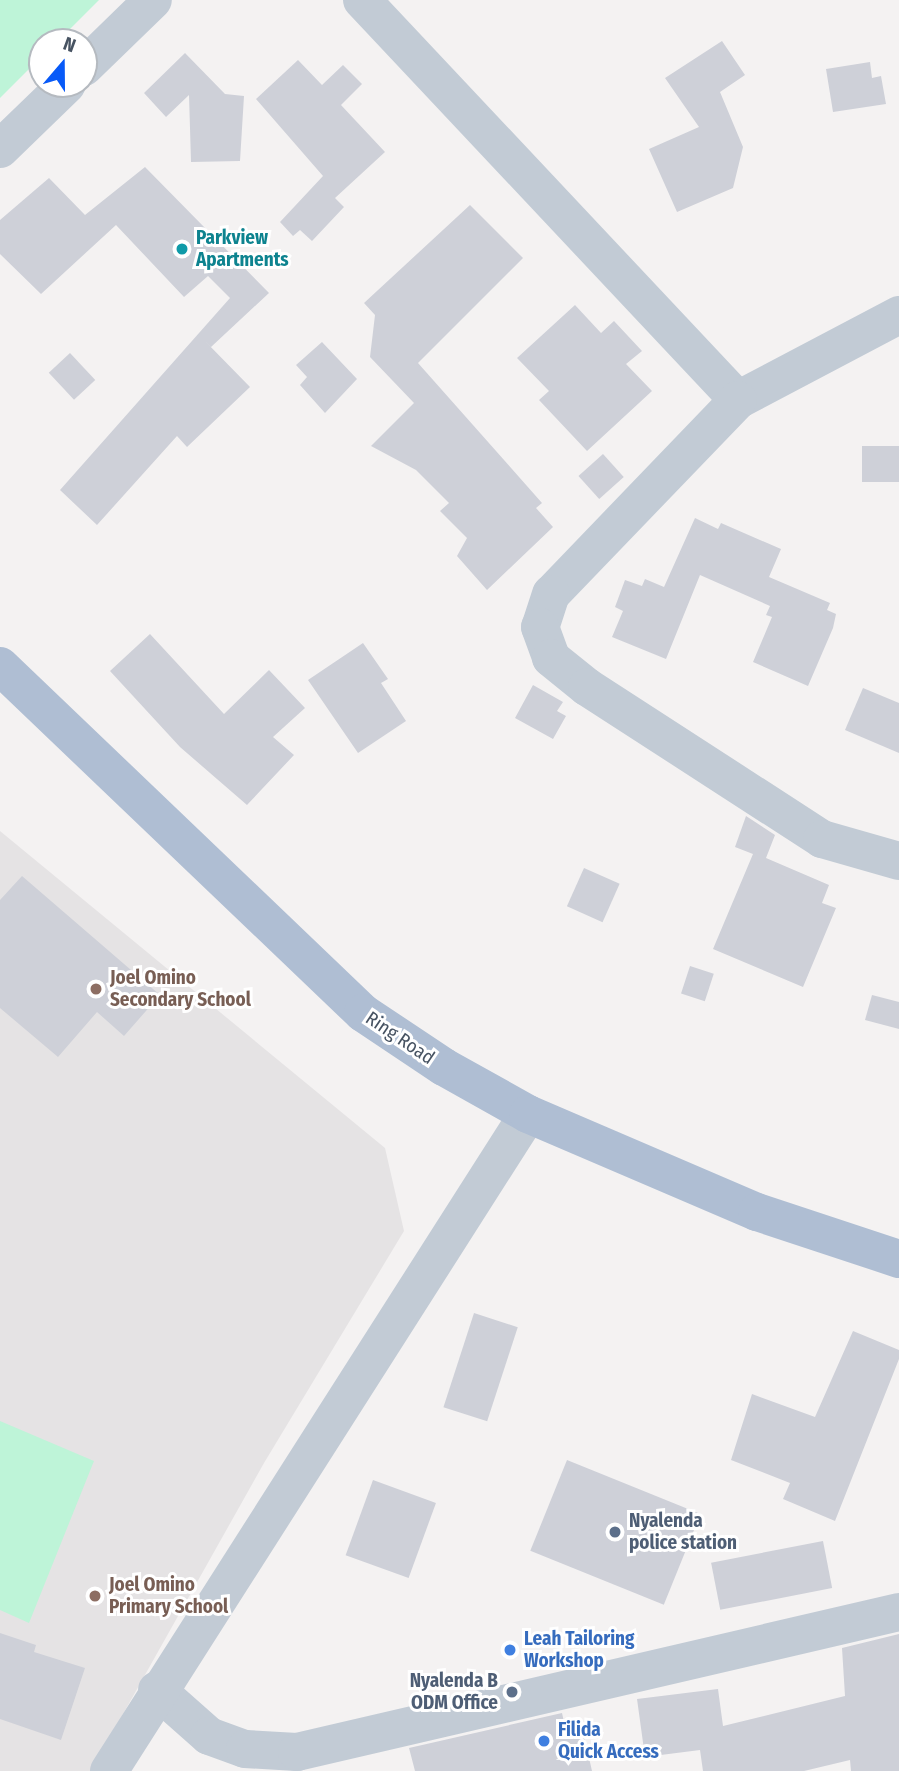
<!DOCTYPE html>
<html>
<head>
<meta charset="utf-8">
<style>
	body { margin:0 }
	#map { position:relative; width:899px; height:1771px; overflow:hidden; background:#f4f2f2; font-family:"Fira Sans Condensed",sans-serif }
	div>[style] { position:absolute }
	[style*='--x'] { left:calc(var(--x)*1px); top:calc(var(--y)*1px); width:calc(var(--w)*1px); rotate:calc(var(--a)*1deg) }
	.education>* { inset:0; background:#e5e3e4 }
	.green>* { inset:0; background:#bef4d8 }
	.building>* { inset:0; background:#ced0d8; transform-origin:0 0 }
	.minor>* { height:38px; margin:-19px; padding:0 19px; transform-origin:19px; border-radius:19px; background:#c2cbd5 }
	.major>* { height:38px; margin:-19px; padding:0 19px; transform-origin:19px; border-radius:19px; background:#afbed3 }
	.dots>* { width:19px; height:19px; translate:-50% -50%; box-sizing:border-box; border:4px solid #fff; border-radius:50% }
	span { translate:-50% -50%; white-space:nowrap; text-align:center; line-height:1.15; -webkit-text-stroke:6px #fff; paint-order:stroke }
	.culture-label { font-size:19px; color:#0d838f; font-weight:700 }
	.left { translate:0 -50%; text-align:left }
	.education-label { font-size:19px; color:#785e54; font-weight:700 }
	.street-label { font-size:19px; color:#475362 }
	.service-label { font-size:19px; color:#4e5e75; font-weight:700 }
	.right { translate:-100% -50%; text-align:right }
	.shop-label { font-size:19px; color:#366cbe; font-weight:700 }
	.north { position:absolute; left:28px; top:28px; width:70px; height:70px; box-sizing:border-box; background:#fff; border:2px solid #b5bac0; border-radius:50%; rotate:20deg; font-size:19px; font-weight:700; line-height:28px; text-align:center; color:#475362 }
	.north::after { content:''; display:block; margin:auto; width:24px; height:32px; background:#085af8; clip-path:polygon(50% 0,100% 100%,50% 72%,0 100%) }
</style>
</head>
<body>
<div id="map">
	<div class="education">
		<i style="clip-path:polygon(0 831px,385px 1148px,404px 1231px,264px 1463px,91px 1771px,0 1771px)"></i>
	</div>
	<div class="green">
		<i style="clip-path:polygon(0 0,99px 0,57px 42px,42px 42px,42px 56px,0 98px)"></i>
		<i style="clip-path:polygon(0 1421px,94px 1461px,29px 1623px,0 1610px)"></i>
	</div>
	<div class="building">
		<i style="clip-path:polygon(722px 41px,745px 75px,720px 92px,743px 147px,733px 188px,677px 212px,649px 149px,699px 127px,665px 78px)"></i>
		<i style="clip-path:polygon(185px 53px,225px 94px,244px 96px,240px 161px,191px 162px,189px 95px,166px 117px,144px 93px)"></i>
		<i style="clip-path:polygon(298px 60px,322px 85px,343px 65px,362px 84px,341px 105px,385px 152px,335px 198px,344px 207px,312px 241px,300px 230px,293px 236px,280px 222px,323px 176px,256px 99px)"></i>
		<i style="clip-path:polygon(870px 62px,872px 78px,881px 76px,886px 104px,833px 112px,826px 69px)"></i>
		<i style="clip-path:polygon(145px 167px,269px 293px,211px 347px,204px 340px,250px 387px,187px 447px,177px 436px,97px 525px,60px 490px,230px 298px,208px 276px,184px 297px,116px 225px,41px 294px,0 254px,0 220px,49px 178px,85px 215px)"></i>
		<i style="clip-path:polygon(470px 205px,523px 258px,418px 363px,542px 503px,536px 508px,553px 527px,487px 590px,457px 556px,467px 538px,440px 511px,449px 503px,416px 470px,371px 446px,414px 403px,370px 357px,375px 315px,364px 303px)"></i>
		<i style="clip-path:polygon(575px 305px,601px 333px,614px 321px,642px 351px,626px 364px,652px 391px,587px 451px,539px 400px,549px 391px,517px 358px)"></i>
		<i style="clip-path:polygon(322px 342px,357px 379px,325px 413px,300px 385px,307px 377px,296px 365px)"></i>
		<i style="left:70px;top:353px;width:37px;height:29px;rotate:47deg"></i>
		<i style="left:899px;top:446px;width:36px;height:37px;rotate:90deg"></i>
		<i style="left:603px;top:454px;width:31px;height:33px;rotate:48deg"></i>
		<i style="clip-path:polygon(695px 518px,718px 529px,721px 523px,781px 549px,769px 577px,830px 603px,827px 610px,836px 614px,833px 628px,808px 686px,753px 662px,772px 617px,766px 615px,770px 606px,700px 575px,666px 659px,612px 637px,623px 611px,615px 607px,625px 580px,642px 586px,645px 579px,664px 587px)"></i>
		<i style="clip-path:polygon(150px 634px,224px 714px,269px 670px,305px 708px,273px 737px,294px 755px,247px 805px,180px 747px,110px 671px)"></i>
		<i style="clip-path:polygon(363px 643px,388px 679px,381px 683px,406px 721px,358px 753px,308px 680px)"></i>
		<i style="clip-path:polygon(533px 685px,563px 702px,557px 711px,566px 716px,553px 739px,515px 718px)"></i>
		<i style="clip-path:polygon(863px 688px,899px 703px,899px 753px,845px 730px)"></i>
		<i style="clip-path:polygon(746px 816px,775px 835px,766px 858px,829px 885px,822px 903px,836px 908px,803px 987px,713px 949px,753px 854px,735px 847px)"></i>
		<i style="left:584px;top:868px;width:39px;height:42px;rotate:24deg"></i>
		<i style="clip-path:polygon(22px 876px,160px 995px,124px 1036px,97px 1012px,58px 1057px,0 1008px,0 900px)"></i>
		<i style="left:690px;top:966px;width:25px;height:29px;rotate:18deg"></i>
		<i style="clip-path:polygon(872px 995px,899px 1002px,899px 1029px,865px 1020px)"></i>
		<i style="left:474px;top:1313px;width:46px;height:99px;rotate:18deg"></i>
		<i style="clip-path:polygon(853px 1331px,899px 1350px,899px 1359px,835px 1521px,783px 1499px,790px 1483px,731px 1460px,752px 1394px,815px 1417px)"></i>
		<i style="left:567px;top:1460px;width:144px;height:98px;rotate:22deg"></i>
		<i style="left:373px;top:1480px;width:67px;height:80px;rotate:20deg"></i>
		<i style="left:823px;top:1541px;width:48px;height:114px;rotate:79deg"></i>
		<i style="clip-path:polygon(0 1633px,36px 1645px,34px 1652px,85px 1668px,61px 1740px,0 1719px)"></i>
		<i style="clip-path:polygon(899px 1634px,899px 1771px,851px 1771px,850px 1760px,804px 1771px,703px 1771px,700px 1750px,645px 1757px,637px 1699px,718px 1689px,723px 1726px,845px 1696px,842px 1648px)"></i>
		<i style="clip-path:polygon(562px 1713px,564px 1722px,580px 1718px,592px 1771px,415px 1771px,409px 1748px)"></i>
	</div>
	<div class="minor">
		<i style="--x:362;--y:0;--w:549;--a:46.77"></i>
		<i style="--x:84;--y:67;--w:96;--a:-44.2"></i>
		<i style="--x:0;--y:149;--w:93;--a:-44.1"></i>
		<i style="--x:899;--y:315;--w:182;--a:152.2"></i>
		<i style="--x:738;--y:400;--w:269;--a:133.9"></i>
		<i style="--x:551;--y:594;--w:35;--a:108"></i>
		<i style="--x:540;--y:627;--w:33;--a:70"></i>
		<i style="--x:551;--y:658;--w:46;--a:38.9"></i>
		<i style="--x:587;--y:687;--w:280;--a:32.9"></i>
		<i style="--x:822;--y:839;--w:80;--a:15.9"></i>
		<i style="--x:157;--y:1690;--w:69;--a:41.5"></i>
		<i style="--x:209;--y:1736;--w:38;--a:20"></i>
		<i style="--x:245;--y:1749;--w:52;--a:3.3"></i>
		<i style="--x:297;--y:1752;--w:618;--a:-13.09"></i>
		<i style="--x:109;--y:1771;--w:779;--a:-57.47"></i>
	</div>
	<div class="major">
		<i style="--x:0;--y:666;--w:502;--a:43.71"></i>
		<i style="--x:363;--y:1013;--w:97;--a:33.7"></i>
		<i style="--x:444;--y:1067;--w:96;--a:29.2"></i>
		<i style="--x:528;--y:1114;--w:249;--a:23.2"></i>
		<i style="--x:757;--y:1212;--w:150;--a:18.3"></i>
	</div>
	<div class="dots">
		<i style="left:182px;top:249px;background:#0f9aa8"></i>
		<i style="left:96px;top:989px;background:#8d6e63"></i>
		<i style="left:615px;top:1532px;background:#5c6f8a"></i>
		<i style="left:95px;top:1596px;background:#8d6e63"></i>
		<i style="left:510px;top:1650px;background:#3f7fe0"></i>
		<i style="left:512px;top:1692px;background:#5c6f8a"></i>
		<i style="left:544px;top:1741px;background:#3f7fe0"></i>
	</div>
	<div class="culture-label">
		<span class="left" style="left:196px;top:249px">Parkview<br>Apartments</span>
	</div>
	<div class="education-label">
		<span class="left" style="left:110px;top:989px">Joel Omino<br>Secondary School</span>
		<span class="left" style="left:109px;top:1596px">Joel Omino<br>Primary School</span>
	</div>
	<div class="street-label">
		<span style="left:400px;top:1038px;rotate:34deg">Ring Road</span>
	</div>
	<div class="service-label">
		<span class="left" style="left:629px;top:1532px">Nyalenda<br>police station</span>
		<span class="right" style="left:498px;top:1692px">Nyalenda B<br>ODM Office</span>
	</div>
	<div class="shop-label">
		<span class="left" style="left:524px;top:1650px">Leah Tailoring<br>Workshop</span>
		<span class="left" style="left:558px;top:1741px">Filida<br>Quick Access</span>
	</div>
	<div class="north">N</div>
</div>
</body>
</html>
